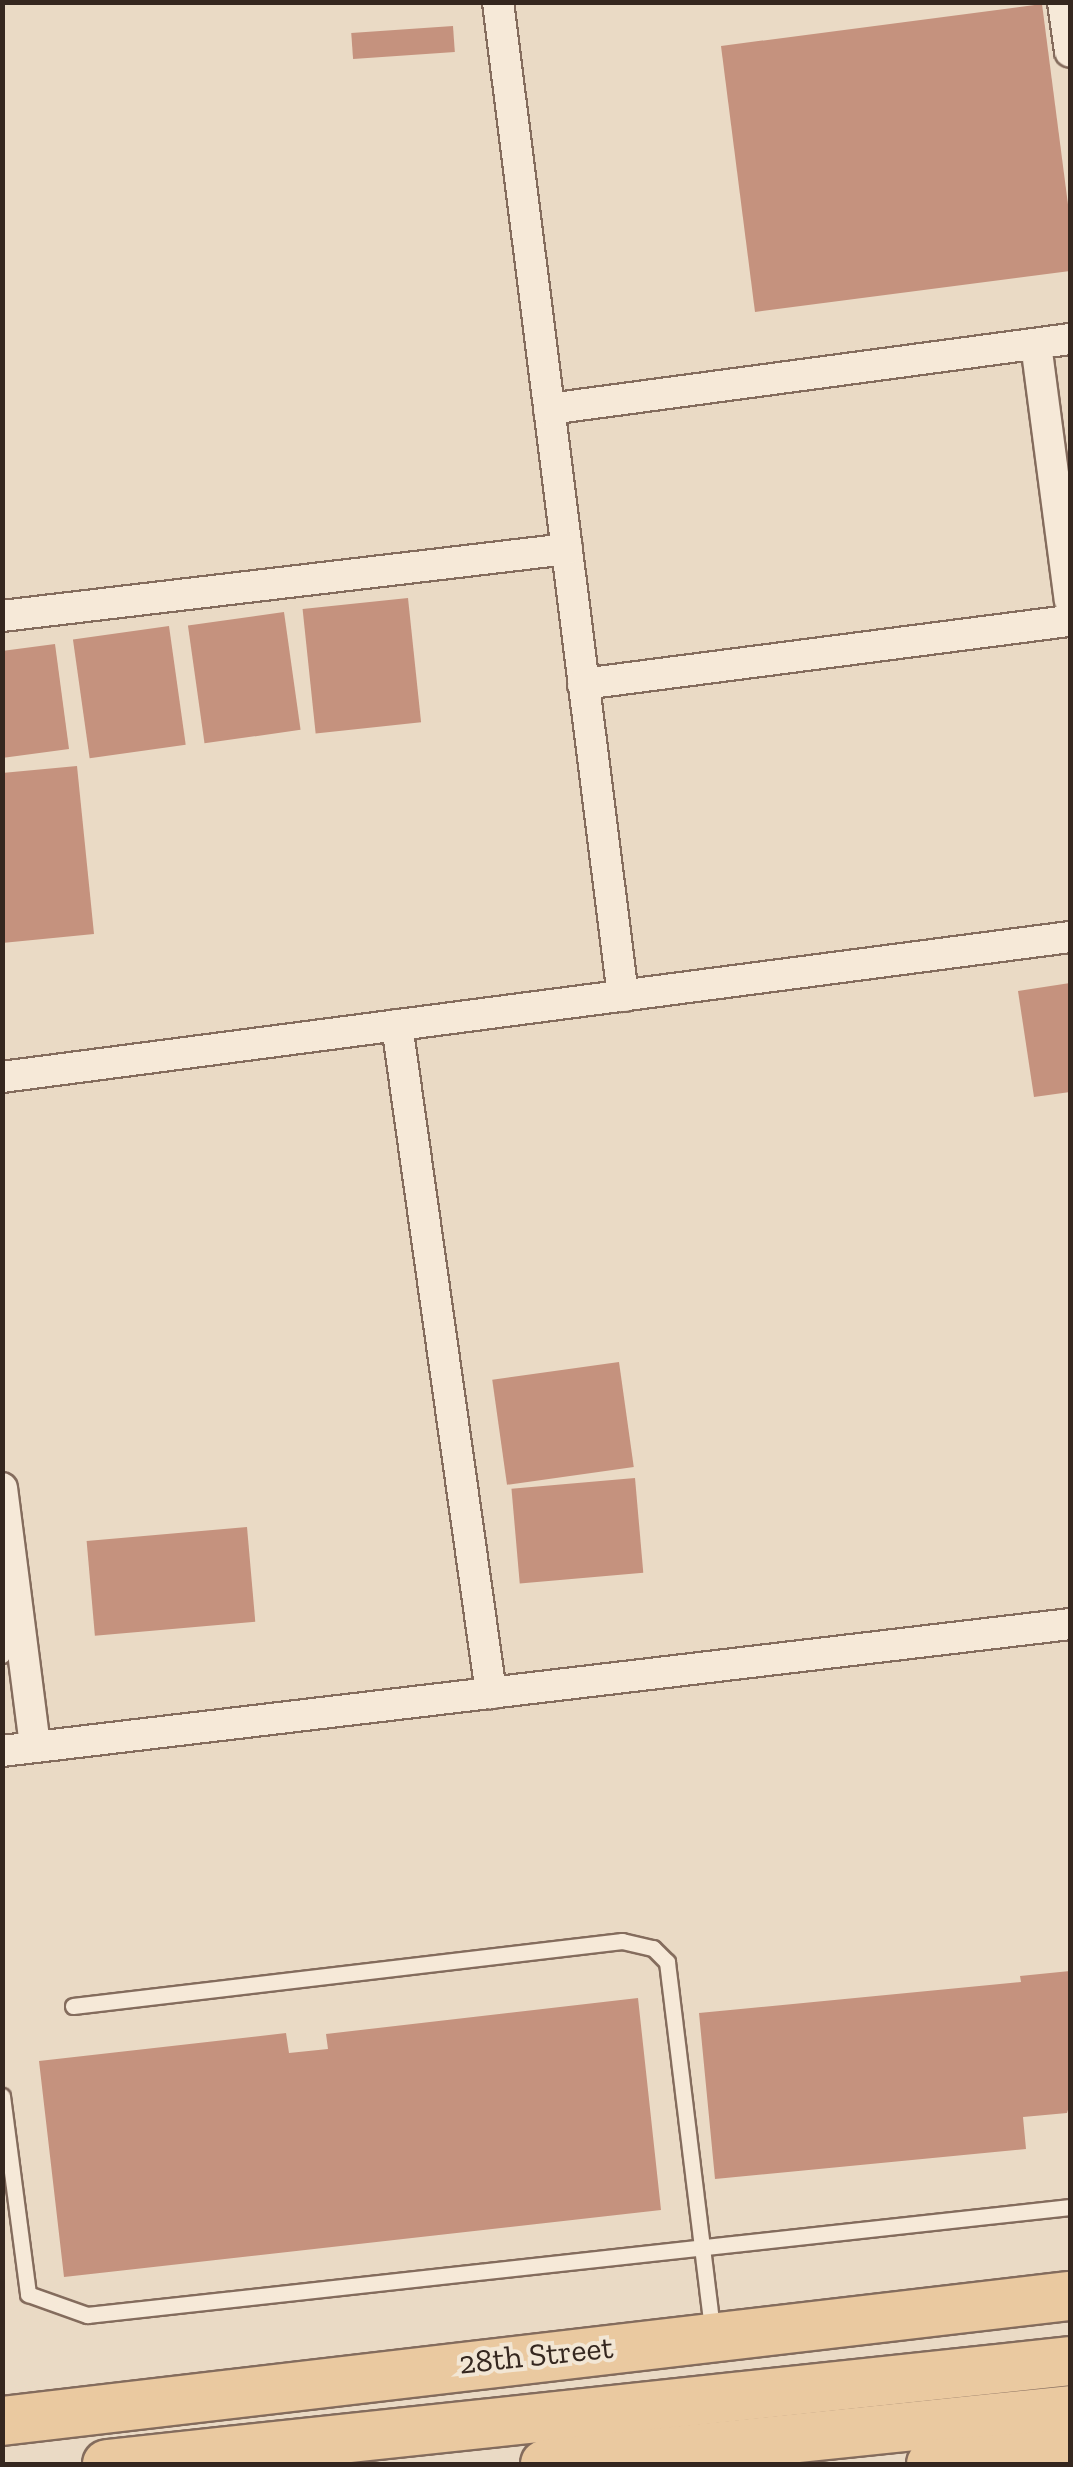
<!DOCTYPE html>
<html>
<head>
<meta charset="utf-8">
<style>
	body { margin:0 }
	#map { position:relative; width:1073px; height:2467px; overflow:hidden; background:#eadac5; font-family:"Zilla Slab",serif }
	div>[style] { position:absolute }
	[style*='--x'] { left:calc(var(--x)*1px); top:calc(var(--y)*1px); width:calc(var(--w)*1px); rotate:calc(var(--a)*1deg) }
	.building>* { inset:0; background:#c5927e; transform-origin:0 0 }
	.roads { filter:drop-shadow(2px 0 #846c5d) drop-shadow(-2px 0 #846c5d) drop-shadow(0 2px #846c5d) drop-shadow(0 -2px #846c5d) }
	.service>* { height:15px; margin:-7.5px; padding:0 7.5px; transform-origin:7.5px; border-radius:7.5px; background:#f6e9d8 }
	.minor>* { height:30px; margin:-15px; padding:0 15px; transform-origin:15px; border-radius:15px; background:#f6e9d8 }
	.primary>* { height:48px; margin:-24px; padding:0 24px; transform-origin:24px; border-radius:24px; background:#eac9a0 }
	span { translate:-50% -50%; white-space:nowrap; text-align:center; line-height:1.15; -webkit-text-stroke:8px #f2e6d4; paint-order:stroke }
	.street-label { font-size:32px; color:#35271f }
	.frame { position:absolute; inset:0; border:5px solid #35271f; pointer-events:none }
</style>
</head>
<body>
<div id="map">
	<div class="building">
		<i style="clip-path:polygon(1042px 4px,1070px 220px,1070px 271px,755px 312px,721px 46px)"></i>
		<i style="left:453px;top:26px;width:26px;height:102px;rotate:86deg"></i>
		<i style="left:408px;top:598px;width:125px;height:106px;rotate:84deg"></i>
		<i style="left:284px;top:612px;width:119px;height:97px;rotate:82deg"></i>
		<i style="left:169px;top:626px;width:120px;height:97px;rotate:82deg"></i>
		<i style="clip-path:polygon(55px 644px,69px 749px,2px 758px,2px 651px)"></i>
		<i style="clip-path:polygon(77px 766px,94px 934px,2px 943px,2px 773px)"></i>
		<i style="clip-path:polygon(1070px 983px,1070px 1092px,1034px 1097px,1018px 991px)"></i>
		<i style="left:619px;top:1362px;width:106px;height:128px;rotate:82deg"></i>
		<i style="left:635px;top:1478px;width:95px;height:124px;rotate:85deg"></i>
		<i style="left:247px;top:1527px;width:95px;height:161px;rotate:85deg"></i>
		<i style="clip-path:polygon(1070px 1971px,1070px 2103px,1067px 2113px,1023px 2117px,1026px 2149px,715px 2179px,699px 2013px,1021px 1982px,1020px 1976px)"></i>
		<i style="clip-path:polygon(638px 1998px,661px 2210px,64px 2277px,39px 2061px,286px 2033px,289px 2053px,328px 2049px,326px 2034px)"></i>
	</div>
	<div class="roads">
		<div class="service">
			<i style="--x:2;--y:1655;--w:28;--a:-67"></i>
			<i style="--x:73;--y:2006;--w:553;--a:-6.75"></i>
			<i style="--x:622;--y:1941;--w:32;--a:13"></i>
			<i style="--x:653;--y:1948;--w:20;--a:45"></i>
			<i style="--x:667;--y:1962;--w:372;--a:83"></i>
			<i style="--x:2;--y:2096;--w:200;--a:82.5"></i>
			<i style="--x:28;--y:2294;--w:63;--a:19.6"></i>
			<i style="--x:87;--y:2315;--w:989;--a:-6.27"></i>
		</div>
		<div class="minor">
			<i style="--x:498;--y:2;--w:1002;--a:82.83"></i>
			<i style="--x:1063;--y:2;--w:50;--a:82"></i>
			<i style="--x:1036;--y:344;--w:259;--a:82.5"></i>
			<i style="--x:549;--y:409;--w:526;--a:-7.65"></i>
			<i style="--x:2;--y:616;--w:569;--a:-6.76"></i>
			<i style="--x:583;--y:684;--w:491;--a:-7.4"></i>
			<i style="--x:397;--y:1025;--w:675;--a:81.99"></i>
			<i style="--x:2;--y:1077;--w:1077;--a:-7.47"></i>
			<i style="--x:2;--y:1488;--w:261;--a:82.7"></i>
			<i style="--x:2;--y:1751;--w:1076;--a:-6.78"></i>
		</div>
		<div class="primary">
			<i style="--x:2;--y:2421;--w:1075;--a:-6.68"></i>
			<i style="--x:107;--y:2464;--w:968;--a:-6.1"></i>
			<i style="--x:545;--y:2464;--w:528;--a:-5.87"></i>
			<i style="--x:931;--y:2464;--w:139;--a:-4.1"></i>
		</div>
	</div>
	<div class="street-label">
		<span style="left:536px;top:2355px;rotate:-6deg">28th Street</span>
	</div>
	<div class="frame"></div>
</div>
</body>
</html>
